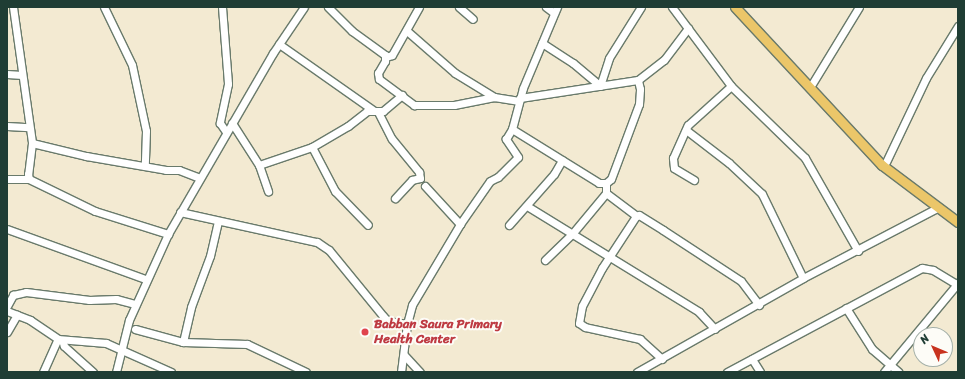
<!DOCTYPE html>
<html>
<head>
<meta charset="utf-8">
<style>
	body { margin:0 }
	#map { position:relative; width:965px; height:379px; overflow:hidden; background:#f3ead2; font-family:Sriracha,sans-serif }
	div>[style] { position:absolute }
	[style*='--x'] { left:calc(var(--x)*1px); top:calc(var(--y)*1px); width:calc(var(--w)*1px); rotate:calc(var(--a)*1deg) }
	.roads { filter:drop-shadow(1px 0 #697a6b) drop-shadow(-1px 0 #697a6b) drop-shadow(0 1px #697a6b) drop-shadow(0 -1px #697a6b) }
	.minor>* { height:7px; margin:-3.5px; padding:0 3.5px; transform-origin:3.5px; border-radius:3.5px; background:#fff }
	.major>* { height:9px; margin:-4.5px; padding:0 4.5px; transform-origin:4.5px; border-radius:4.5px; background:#ebc669 }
	.dots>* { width:11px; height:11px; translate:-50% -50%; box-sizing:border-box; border:2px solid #fdfcf7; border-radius:50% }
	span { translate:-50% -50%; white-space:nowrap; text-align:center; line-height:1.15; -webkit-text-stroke:4px #fdfcf7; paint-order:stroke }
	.health-label { font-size:13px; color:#be3a42; font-weight:700 }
	.left { translate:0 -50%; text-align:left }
	.frame { position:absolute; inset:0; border:8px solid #1f3d34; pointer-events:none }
	.north { position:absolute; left:913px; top:327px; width:40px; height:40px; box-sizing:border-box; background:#fdfcf7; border:1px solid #a4b0a9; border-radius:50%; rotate:314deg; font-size:11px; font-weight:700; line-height:16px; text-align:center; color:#1f3d34 }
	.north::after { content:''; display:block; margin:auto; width:14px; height:18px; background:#c8321e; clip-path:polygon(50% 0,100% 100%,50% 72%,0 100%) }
</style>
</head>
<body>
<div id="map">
	<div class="roads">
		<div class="minor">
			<i style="--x:13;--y:7;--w:137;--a:82"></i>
			<i style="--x:32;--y:143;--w:31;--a:97"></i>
			<i style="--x:28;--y:174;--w:5;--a:79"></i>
			<i style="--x:29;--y:179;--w:73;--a:25.9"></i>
			<i style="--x:95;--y:211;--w:77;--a:17.5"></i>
			<i style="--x:104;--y:7;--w:64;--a:64.2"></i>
			<i style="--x:132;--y:65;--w:67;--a:78"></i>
			<i style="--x:146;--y:131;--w:35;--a:92"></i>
			<i style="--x:222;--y:7;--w:77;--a:85.5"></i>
			<i style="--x:228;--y:84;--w:40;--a:102"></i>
			<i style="--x:220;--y:123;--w:11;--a:56"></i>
			<i style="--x:328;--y:7;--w:34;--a:45"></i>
			<i style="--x:352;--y:31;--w:41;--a:36"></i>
			<i style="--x:385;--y:55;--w:6;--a:90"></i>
			<i style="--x:385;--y:61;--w:14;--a:120"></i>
			<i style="--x:378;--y:73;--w:6;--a:81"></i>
			<i style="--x:379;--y:79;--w:44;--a:36.6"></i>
			<i style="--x:414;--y:105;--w:40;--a:0"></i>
			<i style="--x:454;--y:105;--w:41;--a:-11.3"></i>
			<i style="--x:494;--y:97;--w:24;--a:9"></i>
			<i style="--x:459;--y:7;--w:18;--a:41"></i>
			<i style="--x:546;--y:7;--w:10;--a:37"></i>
			<i style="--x:672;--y:7;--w:99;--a:53.2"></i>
			<i style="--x:731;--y:86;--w:103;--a:44.2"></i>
			<i style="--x:805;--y:158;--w:107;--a:60.3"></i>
			<i style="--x:407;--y:31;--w:64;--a:41.2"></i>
			<i style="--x:455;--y:73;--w:46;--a:31.6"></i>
			<i style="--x:542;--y:43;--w:37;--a:33"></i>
			<i style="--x:573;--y:63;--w:35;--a:40"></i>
			<i style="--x:600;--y:86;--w:29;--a:-72"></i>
			<i style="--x:609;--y:58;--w:60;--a:-57.9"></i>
			<i style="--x:279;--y:44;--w:115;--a:35.1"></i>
			<i style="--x:386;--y:57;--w:6;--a:-18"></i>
			<i style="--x:392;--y:55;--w:55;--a:-60.6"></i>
			<i style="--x:7;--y:74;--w:15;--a:4"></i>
			<i style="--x:812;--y:84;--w:90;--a:-58.6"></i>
			<i style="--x:520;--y:98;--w:119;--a:-8.7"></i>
			<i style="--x:638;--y:80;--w:33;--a:-38"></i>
			<i style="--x:664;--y:60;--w:40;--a:-53"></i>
			<i style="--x:378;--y:112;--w:30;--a:63"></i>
			<i style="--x:392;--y:139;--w:43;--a:50.7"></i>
			<i style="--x:419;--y:172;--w:6;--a:81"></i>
			<i style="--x:420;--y:178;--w:8;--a:166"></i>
			<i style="--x:412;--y:180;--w:25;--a:133"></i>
			<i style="--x:232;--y:123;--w:50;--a:57.3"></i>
			<i style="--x:259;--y:165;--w:28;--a:71"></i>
			<i style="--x:7;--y:126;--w:22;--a:3"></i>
			<i style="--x:512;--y:129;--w:102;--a:31.8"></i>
			<i style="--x:599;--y:183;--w:7;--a:0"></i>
			<i style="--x:606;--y:183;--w:6;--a:-39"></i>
			<i style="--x:611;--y:179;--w:80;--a:-69.5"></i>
			<i style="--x:639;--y:104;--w:15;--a:-86"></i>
			<i style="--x:640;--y:89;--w:9;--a:-103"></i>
			<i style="--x:686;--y:130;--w:54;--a:37.5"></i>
			<i style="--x:729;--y:163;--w:45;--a:43.2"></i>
			<i style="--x:762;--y:194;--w:93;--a:64"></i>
			<i style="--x:32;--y:143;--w:56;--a:13.5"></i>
			<i style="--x:86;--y:156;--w:81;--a:9.9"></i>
			<i style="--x:166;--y:170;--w:13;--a:0"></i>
			<i style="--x:179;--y:170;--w:22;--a:21"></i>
			<i style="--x:312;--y:147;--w:50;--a:62.4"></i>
			<i style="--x:335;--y:191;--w:47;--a:45.9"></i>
			<i style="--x:886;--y:162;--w:93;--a:-64.5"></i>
			<i style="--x:926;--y:78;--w:61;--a:-58.4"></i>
			<i style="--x:259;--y:165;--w:56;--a:-18.8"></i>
			<i style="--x:312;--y:147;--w:42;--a:-30.3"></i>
			<i style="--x:348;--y:126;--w:24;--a:-38"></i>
			<i style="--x:367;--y:111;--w:16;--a:0"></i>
			<i style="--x:383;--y:111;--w:25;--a:-40"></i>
			<i style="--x:7;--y:179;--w:22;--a:0"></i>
			<i style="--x:694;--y:180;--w:23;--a:-149"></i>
			<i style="--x:674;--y:168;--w:10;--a:-96"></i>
			<i style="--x:673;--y:158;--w:36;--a:-66"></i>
			<i style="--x:688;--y:125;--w:58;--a:-42.2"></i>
			<i style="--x:425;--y:186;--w:52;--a:47.4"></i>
			<i style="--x:606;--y:193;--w:38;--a:37"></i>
			<i style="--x:527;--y:206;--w:202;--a:31.6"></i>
			<i style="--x:699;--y:312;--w:23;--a:47"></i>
			<i style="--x:180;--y:212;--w:140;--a:12.4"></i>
			<i style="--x:317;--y:242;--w:14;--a:34"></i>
			<i style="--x:329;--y:250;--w:85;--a:50.7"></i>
			<i style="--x:383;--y:316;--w:7;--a:45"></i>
			<i style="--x:388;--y:321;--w:19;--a:9"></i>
			<i style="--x:509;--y:225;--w:68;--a:-48.6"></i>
			<i style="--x:554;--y:174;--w:16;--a:-60"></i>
			<i style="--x:7;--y:229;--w:147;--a:19.9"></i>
			<i style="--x:545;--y:260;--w:37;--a:-44"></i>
			<i style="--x:572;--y:234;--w:53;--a:-50.3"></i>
			<i style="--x:606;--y:193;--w:10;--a:-90"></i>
			<i style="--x:7;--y:306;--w:13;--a:-61"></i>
			<i style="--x:13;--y:295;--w:13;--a:-13"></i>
			<i style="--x:26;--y:292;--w:64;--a:7.2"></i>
			<i style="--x:89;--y:300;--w:27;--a:-2"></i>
			<i style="--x:116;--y:299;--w:20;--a:15"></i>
			<i style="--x:846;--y:308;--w:49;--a:57.6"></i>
			<i style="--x:872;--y:349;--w:35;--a:41"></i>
			<i style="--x:7;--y:311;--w:25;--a:21"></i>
			<i style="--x:30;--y:320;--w:34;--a:34"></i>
			<i style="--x:58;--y:339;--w:48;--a:4.8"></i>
			<i style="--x:106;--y:343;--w:71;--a:24"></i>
			<i style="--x:135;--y:329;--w:50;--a:15.2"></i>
			<i style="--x:183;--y:342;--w:64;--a:1.8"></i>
			<i style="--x:247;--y:344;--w:65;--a:25.4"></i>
			<i style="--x:7;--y:332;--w:20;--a:-60"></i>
			<i style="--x:62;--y:340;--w:6;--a:72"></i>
			<i style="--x:64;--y:346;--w:39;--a:42"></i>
			<i style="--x:183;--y:342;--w:36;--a:-77"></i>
			<i style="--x:191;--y:307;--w:54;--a:-69.6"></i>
			<i style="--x:210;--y:256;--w:35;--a:-77"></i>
			<i style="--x:404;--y:355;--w:23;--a:47"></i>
			<i style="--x:662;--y:359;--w:30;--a:-138"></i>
			<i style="--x:640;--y:339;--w:56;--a:-167.7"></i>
			<i style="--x:585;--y:327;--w:7;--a:-146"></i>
			<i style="--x:579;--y:323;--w:17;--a:-80"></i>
			<i style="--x:582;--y:306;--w:43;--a:-62.2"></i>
			<i style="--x:602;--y:268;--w:62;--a:-56.8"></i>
			<i style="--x:636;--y:216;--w:3;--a:-18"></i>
			<i style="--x:639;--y:215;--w:28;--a:32"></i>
			<i style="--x:663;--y:230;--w:93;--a:33.2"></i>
			<i style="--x:741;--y:281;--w:30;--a:53"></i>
			<i style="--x:752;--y:359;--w:15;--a:58"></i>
			<i style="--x:43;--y:372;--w:36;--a:-66"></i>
			<i style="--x:116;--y:372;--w:54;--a:-76"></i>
			<i style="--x:129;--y:320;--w:94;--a:-65.6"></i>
			<i style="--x:168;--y:234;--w:209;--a:-59.9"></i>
			<i style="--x:273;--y:53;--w:55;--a:-56"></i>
			<i style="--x:401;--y:372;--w:48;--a:-82.9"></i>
			<i style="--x:407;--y:324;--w:20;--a:-75"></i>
			<i style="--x:412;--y:305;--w:94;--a:-59.3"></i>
			<i style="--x:460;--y:224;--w:52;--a:-55.1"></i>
			<i style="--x:490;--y:181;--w:9;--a:-27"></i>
			<i style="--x:498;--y:177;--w:28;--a:-45"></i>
			<i style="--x:518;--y:157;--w:22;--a:-124"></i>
			<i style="--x:506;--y:139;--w:12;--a:-59"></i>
			<i style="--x:512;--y:129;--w:42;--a:-75"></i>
			<i style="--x:523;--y:88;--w:88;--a:-67.2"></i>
			<i style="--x:637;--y:372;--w:191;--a:-29.5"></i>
			<i style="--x:803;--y:278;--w:151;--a:-27.6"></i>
			<i style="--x:727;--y:372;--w:221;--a:-28.1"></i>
			<i style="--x:922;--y:268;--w:11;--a:10"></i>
			<i style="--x:933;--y:270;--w:29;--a:31"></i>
			<i style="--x:884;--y:372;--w:116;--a:-50.3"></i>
		</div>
		<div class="major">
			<i style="--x:735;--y:7;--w:216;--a:47.1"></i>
			<i style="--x:882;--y:165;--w:95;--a:36.9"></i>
		</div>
	</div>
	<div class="dots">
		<i style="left:365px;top:332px;background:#e0444e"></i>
	</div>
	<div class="health-label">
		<span class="left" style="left:374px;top:332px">Babban Saura Primary<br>Health Center</span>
	</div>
	<div class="frame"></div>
	<div class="north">N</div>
</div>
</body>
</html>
